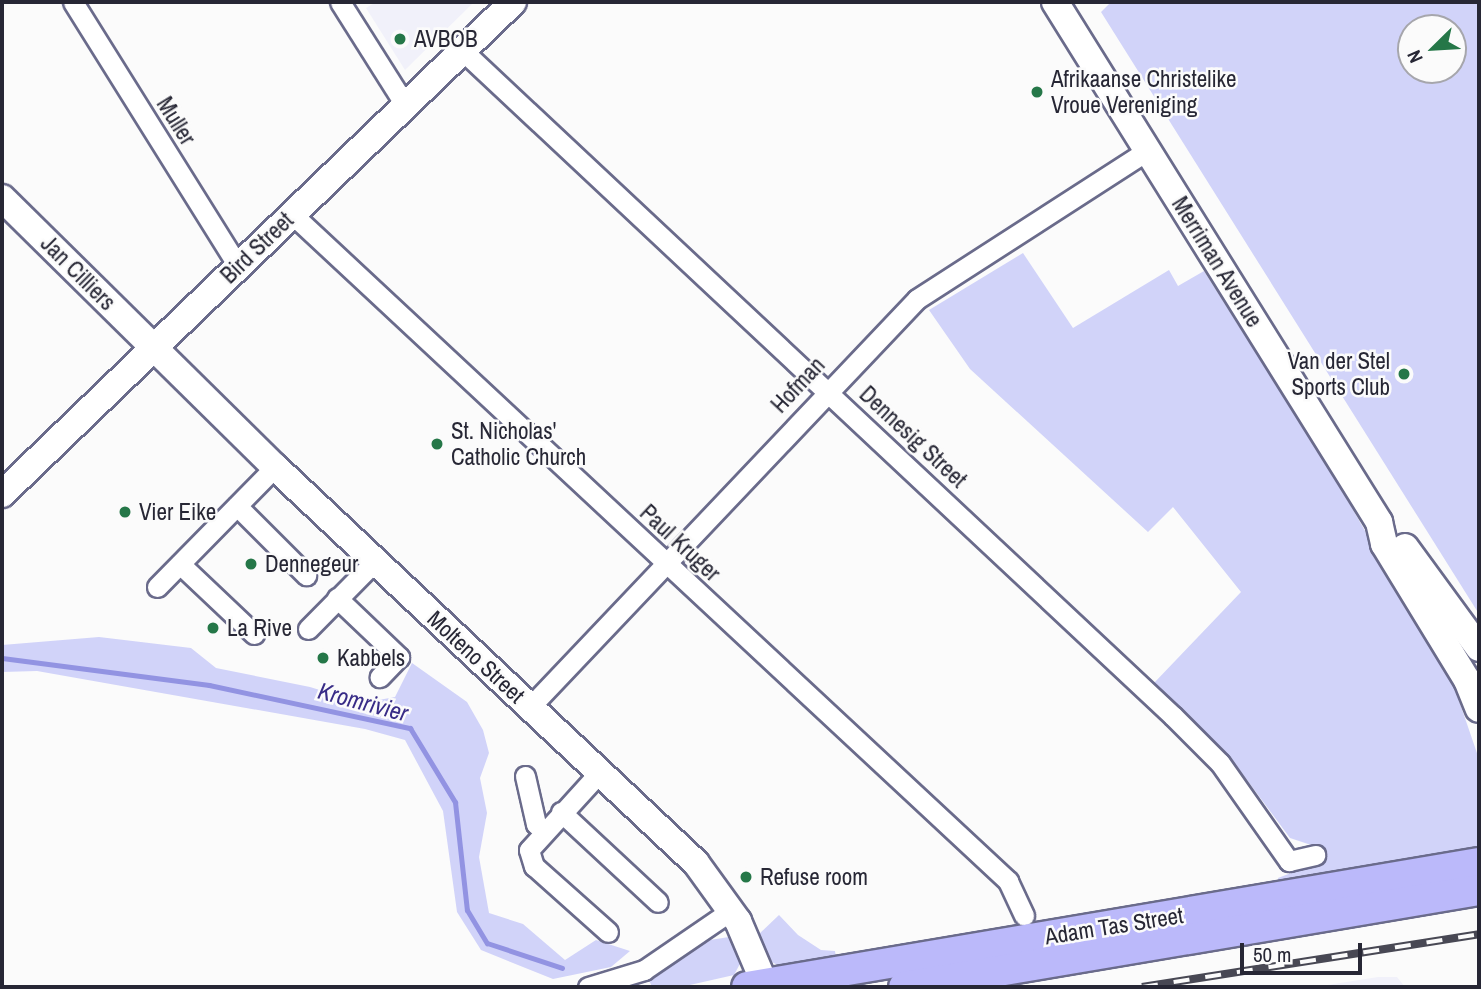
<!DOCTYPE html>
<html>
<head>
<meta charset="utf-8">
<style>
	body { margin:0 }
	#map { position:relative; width:1481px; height:989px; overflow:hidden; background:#fbfbfb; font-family:"Archivo Narrow",sans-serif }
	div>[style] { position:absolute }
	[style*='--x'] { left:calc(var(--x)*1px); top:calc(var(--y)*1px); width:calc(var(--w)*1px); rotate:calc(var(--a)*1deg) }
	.built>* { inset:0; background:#f1f1fa }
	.green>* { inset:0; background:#d1d3f9 }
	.stream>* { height:5px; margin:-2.5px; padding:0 2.5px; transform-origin:2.5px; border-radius:2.5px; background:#9293e2 }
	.roads { filter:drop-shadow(2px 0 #6a6b8b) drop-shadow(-2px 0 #6a6b8b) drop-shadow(0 2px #6a6b8b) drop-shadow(0 -2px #6a6b8b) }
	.street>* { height:19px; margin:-9.5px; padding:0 9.5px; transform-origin:9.5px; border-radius:9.5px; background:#fff }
	.secondary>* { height:26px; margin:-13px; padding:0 13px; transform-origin:13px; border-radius:13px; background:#fff }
	.primary>* { height:30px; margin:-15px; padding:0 15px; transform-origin:15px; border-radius:15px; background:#bbb9fa }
	.rail>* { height:8px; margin-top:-4px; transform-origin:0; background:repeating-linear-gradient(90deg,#fbfbfb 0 16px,#484854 0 32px); box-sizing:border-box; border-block:2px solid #484854 }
	.dots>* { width:19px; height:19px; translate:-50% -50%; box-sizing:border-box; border:4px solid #fbfbfb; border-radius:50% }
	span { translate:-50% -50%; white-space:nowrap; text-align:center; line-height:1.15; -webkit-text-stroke:5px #fbfbfb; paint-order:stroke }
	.poi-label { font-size:23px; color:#272735 }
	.left { translate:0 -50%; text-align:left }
	.right { translate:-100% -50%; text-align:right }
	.street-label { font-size:23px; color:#272735 }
	.water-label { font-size:24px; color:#382c87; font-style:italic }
	.frame { position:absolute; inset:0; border:4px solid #272735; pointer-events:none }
	.north { position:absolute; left:1397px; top:14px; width:70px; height:70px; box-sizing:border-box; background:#fbfbfb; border:2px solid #a6a6ac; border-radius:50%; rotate:246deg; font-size:19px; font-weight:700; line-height:28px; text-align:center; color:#272735 }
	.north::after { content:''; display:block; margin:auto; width:24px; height:32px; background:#257748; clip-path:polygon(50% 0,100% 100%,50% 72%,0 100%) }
	.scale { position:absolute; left:1240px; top:943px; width:122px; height:32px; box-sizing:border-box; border:4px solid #272735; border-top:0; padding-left:9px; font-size:21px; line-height:24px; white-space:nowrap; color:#272735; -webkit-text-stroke:5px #fbfbfb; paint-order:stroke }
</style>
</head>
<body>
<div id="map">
	<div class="built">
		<i style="clip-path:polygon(376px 2px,471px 2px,472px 4px,405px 70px,366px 8px)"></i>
		<i style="clip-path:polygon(1378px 977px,1397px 977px,1405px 987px,1315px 987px)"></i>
	</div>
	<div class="green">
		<i style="clip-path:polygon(evenodd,1111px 2px,1479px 2px,1479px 614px,1101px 12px,1111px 2px,1411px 28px,1453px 28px,1453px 70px,1411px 70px,1411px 28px)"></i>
		<i style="clip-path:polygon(1023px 253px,1073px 328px,1169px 270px,1178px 286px,1204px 271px,1333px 475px,1454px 686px,1479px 759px,1479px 851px,1281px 890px,1278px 878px,1325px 860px,1320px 848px,1290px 838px,1238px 768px,1154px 683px,1241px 592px,1173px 507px,1148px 532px,970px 369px,929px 310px)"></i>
		<i style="clip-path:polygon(99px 637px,191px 648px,216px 668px,310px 687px,362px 703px,395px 697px,412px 663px,467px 702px,483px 730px,489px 753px,480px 778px,487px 813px,479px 857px,489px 913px,523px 924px,565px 960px,596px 940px,630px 951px,611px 967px,553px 979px,481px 950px,457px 912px,443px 811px,405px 740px,365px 729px,37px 671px,2px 672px,2px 645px)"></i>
		<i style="clip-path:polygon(779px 915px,798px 935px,821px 950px,835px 951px,836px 957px,781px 967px,772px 962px,759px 934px)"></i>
		<i style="clip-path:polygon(729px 937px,738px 945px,742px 960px,734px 975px,681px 987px,652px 987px,648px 978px,710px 940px)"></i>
	</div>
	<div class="stream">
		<i style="--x:2;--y:658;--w:209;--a:7.4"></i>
		<i style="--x:209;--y:685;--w:206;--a:12.1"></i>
		<i style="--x:410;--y:728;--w:87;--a:58.7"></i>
		<i style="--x:455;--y:802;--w:109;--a:83.7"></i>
		<i style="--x:467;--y:910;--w:39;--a:59"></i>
		<i style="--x:487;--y:943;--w:79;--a:18.4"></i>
	</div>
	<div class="roads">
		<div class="street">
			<i style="--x:73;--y:2;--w:311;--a:58"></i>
			<i style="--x:340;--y:2;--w:122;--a:57.7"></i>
			<i style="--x:462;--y:50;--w:974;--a:43.13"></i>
			<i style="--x:1173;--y:716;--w:66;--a:45"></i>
			<i style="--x:1220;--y:763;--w:120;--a:54.9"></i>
			<i style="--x:1289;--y:861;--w:27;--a:-13"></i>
			<i style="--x:292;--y:214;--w:979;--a:42.97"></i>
			<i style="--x:1008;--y:881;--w:38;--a:65"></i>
			<i style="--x:237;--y:506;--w:98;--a:45"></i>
			<i style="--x:180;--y:564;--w:102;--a:43.4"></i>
			<i style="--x:157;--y:587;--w:168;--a:-45.5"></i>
			<i style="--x:337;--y:598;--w:86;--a:43.6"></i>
			<i style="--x:399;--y:657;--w:28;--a:134"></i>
			<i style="--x:308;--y:629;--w:94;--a:-45.4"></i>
			<i style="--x:530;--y:707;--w:562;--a:-46.51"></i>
			<i style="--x:917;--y:299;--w:274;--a:-32.8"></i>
			<i style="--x:599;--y:773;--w:104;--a:132.3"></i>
			<i style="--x:529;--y:850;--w:17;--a:73"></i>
			<i style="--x:534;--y:866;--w:99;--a:41.7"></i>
			<i style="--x:525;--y:776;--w:49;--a:77.1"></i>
			<i style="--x:536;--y:824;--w:11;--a:41"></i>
			<i style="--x:561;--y:812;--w:132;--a:42.9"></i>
			<i style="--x:588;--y:987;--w:59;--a:-16.9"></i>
			<i style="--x:644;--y:970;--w:107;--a:-34.3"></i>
		</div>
		<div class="secondary">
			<i style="--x:1055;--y:2;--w:613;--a:58.07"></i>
			<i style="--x:1379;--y:522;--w:23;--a:77"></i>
			<i style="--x:1384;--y:544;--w:159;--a:58.6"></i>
			<i style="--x:1467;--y:680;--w:31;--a:68"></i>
			<i style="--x:2;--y:198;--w:383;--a:44.6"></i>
			<i style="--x:275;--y:467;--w:578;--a:43.25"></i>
			<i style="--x:696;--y:863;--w:72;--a:54.1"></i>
			<i style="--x:738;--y:921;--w:72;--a:67"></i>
			<i style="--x:2;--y:494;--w:709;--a:-43.91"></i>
			<i style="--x:1405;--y:547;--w:125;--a:53.8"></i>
		</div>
		<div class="primary">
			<i style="--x:747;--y:987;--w:742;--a:-9.61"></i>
			<i style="--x:904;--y:987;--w:583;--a:-9.58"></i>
		</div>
	</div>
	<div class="rail">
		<i style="--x:1142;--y:987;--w:341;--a:-8.9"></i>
	</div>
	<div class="dots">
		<i style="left:400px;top:39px;background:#257748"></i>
		<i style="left:1037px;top:92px;background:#257748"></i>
		<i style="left:1404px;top:374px;background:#257748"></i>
		<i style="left:437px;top:444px;background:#257748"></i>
		<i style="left:125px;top:512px;background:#257748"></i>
		<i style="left:251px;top:564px;background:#257748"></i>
		<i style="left:213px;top:628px;background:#257748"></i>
		<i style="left:323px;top:658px;background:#257748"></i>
		<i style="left:746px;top:877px;background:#257748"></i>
	</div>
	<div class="poi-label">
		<span class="left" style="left:414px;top:39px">AVBOB</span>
		<span class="left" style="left:1051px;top:92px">Afrikaanse Christelike<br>Vroue Vereniging</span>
		<span class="right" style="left:1390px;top:374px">Van der Stel<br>Sports Club</span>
		<span class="left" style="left:451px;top:444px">St. Nicholas'<br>Catholic Church</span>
		<span class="left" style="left:139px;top:512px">Vier Eike</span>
		<span class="left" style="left:265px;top:564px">Dennegeur</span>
		<span class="left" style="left:227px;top:628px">La Rive</span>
		<span class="left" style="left:337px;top:658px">Kabbels</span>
		<span class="left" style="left:760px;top:877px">Refuse room</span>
	</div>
	<div class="street-label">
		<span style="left:176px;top:121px;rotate:58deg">Muller</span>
		<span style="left:257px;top:248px;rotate:-44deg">Bird Street</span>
		<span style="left:1217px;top:262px;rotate:58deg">Merriman Avenue</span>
		<span style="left:78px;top:273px;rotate:45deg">Jan Cilliers</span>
		<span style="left:798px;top:385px;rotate:-47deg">Hofman</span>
		<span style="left:913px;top:437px;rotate:43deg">Dennesig Street</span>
		<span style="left:680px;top:543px;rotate:43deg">Paul Kruger</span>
		<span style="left:476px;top:657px;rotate:43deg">Molteno Street</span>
		<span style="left:1114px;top:926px;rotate:-9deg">Adam Tas Street</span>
	</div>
	<div class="water-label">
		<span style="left:363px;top:702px;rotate:15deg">Kromrivier</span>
	</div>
	<div class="frame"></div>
	<div class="north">N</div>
	<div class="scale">50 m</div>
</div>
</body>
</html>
